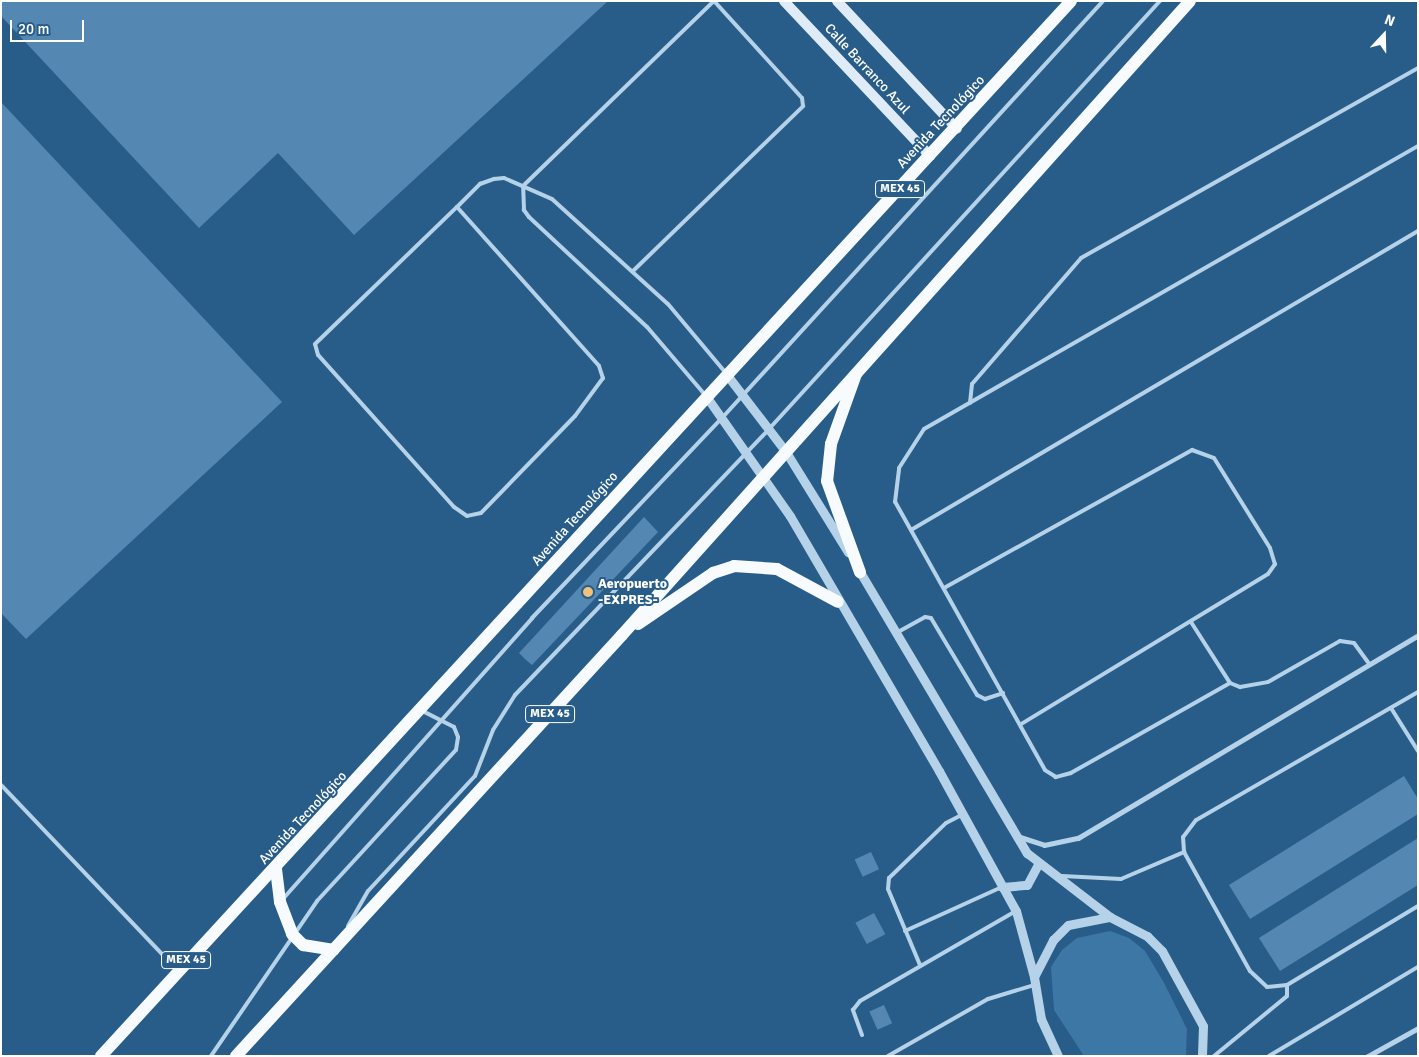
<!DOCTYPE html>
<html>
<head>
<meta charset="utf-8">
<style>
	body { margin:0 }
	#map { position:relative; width:1419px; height:1057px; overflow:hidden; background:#285d89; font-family:Signika,sans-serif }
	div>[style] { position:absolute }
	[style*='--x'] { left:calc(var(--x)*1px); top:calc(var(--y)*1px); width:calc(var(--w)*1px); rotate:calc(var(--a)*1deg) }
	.green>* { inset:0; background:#3c77a6 }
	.building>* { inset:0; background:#5488b2; transform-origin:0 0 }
	.service>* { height:4px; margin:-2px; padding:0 2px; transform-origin:2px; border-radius:2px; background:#b5d2e9 }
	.minor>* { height:5px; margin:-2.5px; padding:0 2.5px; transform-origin:2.5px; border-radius:2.5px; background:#b5d2e9 }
	.tertiary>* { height:9px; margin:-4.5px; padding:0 4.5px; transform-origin:4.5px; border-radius:4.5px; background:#b5d2e9 }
	.secondary>* { height:10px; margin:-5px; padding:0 5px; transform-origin:5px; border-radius:5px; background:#dfecf8 }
	.primary>* { height:12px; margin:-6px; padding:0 6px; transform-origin:6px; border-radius:6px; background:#f8fbfe }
	.dots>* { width:14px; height:14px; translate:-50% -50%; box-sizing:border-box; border:2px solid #285d89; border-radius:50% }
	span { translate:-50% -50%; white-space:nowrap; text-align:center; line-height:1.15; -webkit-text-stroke:4px #285d89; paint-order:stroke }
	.shield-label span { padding:1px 4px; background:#285d89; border:1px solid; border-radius:4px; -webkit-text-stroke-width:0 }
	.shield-label { font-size:12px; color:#fff; font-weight:700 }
	.street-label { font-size:14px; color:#fff }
	.poi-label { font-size:14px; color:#fff; font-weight:700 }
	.left { translate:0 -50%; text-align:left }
	.frame { position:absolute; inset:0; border:2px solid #fff; pointer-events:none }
	.north { position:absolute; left:1359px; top:10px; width:50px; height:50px; -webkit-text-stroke:4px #285d89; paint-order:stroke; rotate:21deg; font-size:14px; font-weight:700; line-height:20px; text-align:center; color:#fff }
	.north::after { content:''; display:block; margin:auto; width:18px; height:22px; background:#fff; clip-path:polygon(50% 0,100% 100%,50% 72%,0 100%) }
	.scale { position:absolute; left:10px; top:20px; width:74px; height:22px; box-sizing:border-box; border:2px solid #fff; border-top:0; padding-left:6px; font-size:15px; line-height:18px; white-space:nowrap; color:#fff; -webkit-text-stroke:4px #285d89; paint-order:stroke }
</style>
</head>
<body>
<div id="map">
	<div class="green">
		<i style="clip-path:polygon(1110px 931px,1129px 938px,1145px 951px,1163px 981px,1187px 1029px,1186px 1056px,1084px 1056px,1054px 1010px,1051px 967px,1062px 950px,1077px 938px)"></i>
	</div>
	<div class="building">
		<i style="clip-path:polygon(1px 1px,608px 1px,354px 235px,278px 153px,199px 228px,1px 16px)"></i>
		<i style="clip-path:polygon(1px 102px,282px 402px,26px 639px,1px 613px)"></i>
		<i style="clip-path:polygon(644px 517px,658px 532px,532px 665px,526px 660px,519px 653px)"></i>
		<i style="clip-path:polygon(1404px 776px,1418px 799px,1418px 814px,1250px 919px,1229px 885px)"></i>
		<i style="clip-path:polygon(1418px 838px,1418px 885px,1280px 971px,1259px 938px)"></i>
		<i style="left:871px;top:852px;width:19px;height:18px;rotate:65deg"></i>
		<i style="left:874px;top:913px;width:24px;height:21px;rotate:62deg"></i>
		<i style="left:884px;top:1005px;width:20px;height:16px;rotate:66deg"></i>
	</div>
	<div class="service">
		<i style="--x:457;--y:207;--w:213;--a:48.2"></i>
		<i style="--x:599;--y:366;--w:13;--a:72"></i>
		<i style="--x:603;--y:378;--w:47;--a:126.4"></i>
		<i style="--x:575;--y:416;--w:135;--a:134.1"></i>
		<i style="--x:481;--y:513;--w:14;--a:168"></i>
		<i style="--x:467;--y:516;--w:16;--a:-145"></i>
		<i style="--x:454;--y:507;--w:204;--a:-131.8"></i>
		<i style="--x:318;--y:355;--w:11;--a:-105"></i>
		<i style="--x:315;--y:344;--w:197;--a:-44"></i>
		<i style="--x:457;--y:207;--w:33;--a:-45"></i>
		<i style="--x:480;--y:184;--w:15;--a:-20"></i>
		<i style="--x:494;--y:179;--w:10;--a:-6"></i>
		<i style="--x:504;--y:178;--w:52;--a:23.6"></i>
		<i style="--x:552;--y:199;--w:156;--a:42.2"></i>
		<i style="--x:668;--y:304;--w:90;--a:50"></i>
		<i style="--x:633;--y:271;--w:237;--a:-44.1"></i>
		<i style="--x:803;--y:106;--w:8;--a:-97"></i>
		<i style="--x:802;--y:98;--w:131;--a:-132.2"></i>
		<i style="--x:706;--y:396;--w:91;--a:-130.5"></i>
		<i style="--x:647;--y:327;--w:161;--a:-137"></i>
		<i style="--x:529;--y:217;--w:9;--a:-126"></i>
		<i style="--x:524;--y:210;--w:24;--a:-92"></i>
		<i style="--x:523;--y:186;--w:266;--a:-44.1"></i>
		<i style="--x:970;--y:403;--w:19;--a:-84"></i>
		<i style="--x:972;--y:384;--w:167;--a:-49.1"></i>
		<i style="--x:1081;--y:258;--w:387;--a:-29.4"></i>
		<i style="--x:911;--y:530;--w:589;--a:-30.53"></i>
		<i style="--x:944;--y:588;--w:284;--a:-29.1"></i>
		<i style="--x:1192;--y:450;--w:23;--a:20"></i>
		<i style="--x:1214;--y:458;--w:106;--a:58.1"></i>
		<i style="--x:1270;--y:548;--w:17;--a:73"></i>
		<i style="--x:1275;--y:564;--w:12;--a:125"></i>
		<i style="--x:1268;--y:574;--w:290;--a:148.7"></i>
		<i style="--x:1191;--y:622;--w:72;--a:57.4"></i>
		<i style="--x:1230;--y:683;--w:11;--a:22"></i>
		<i style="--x:1240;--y:687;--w:28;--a:-10"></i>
		<i style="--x:1268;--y:682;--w:83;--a:-29.7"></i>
		<i style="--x:1340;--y:641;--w:14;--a:8"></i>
		<i style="--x:1354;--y:643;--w:26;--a:54"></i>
		<i style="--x:898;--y:632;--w:31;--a:-29"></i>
		<i style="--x:925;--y:617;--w:6;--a:9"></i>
		<i style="--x:931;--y:618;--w:90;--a:59.1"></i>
		<i style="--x:977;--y:695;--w:9;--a:27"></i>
		<i style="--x:985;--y:699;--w:19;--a:-18"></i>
		<i style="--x:1230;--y:683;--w:183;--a:150.5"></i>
		<i style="--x:1071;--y:773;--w:16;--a:165"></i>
		<i style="--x:1056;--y:777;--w:13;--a:-148"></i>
		<i style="--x:1045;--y:770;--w:307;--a:-119.2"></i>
		<i style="--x:895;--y:502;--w:34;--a:-83"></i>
		<i style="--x:899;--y:468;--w:46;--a:-57.3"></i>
		<i style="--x:924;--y:429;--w:569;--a:-29.81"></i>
		<i style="--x:1418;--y:692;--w:256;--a:150"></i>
		<i style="--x:1196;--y:820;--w:21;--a:127"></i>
		<i style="--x:1183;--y:837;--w:15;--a:86"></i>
		<i style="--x:1184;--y:852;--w:136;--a:61"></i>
		<i style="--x:1250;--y:971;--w:23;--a:43"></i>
		<i style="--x:1267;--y:987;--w:20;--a:-6"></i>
		<i style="--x:1287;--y:985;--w:153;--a:-31.1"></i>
		<i style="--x:1391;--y:708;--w:51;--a:57.9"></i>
		<i style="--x:1;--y:785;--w:255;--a:46.4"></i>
		<i style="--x:1062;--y:876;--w:59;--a:2.9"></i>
		<i style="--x:1121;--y:879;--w:69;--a:-23.2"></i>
		<i style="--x:282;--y:900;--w:377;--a:-48.4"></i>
		<i style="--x:532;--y:618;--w:276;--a:-46.5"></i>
		<i style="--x:722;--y:418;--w:565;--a:-47.58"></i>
		<i style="--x:348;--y:926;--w:40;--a:-60.3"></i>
		<i style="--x:368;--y:891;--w:157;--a:-47.1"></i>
		<i style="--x:475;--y:776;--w:49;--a:-68.6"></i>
		<i style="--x:493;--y:730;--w:41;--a:-57.8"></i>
		<i style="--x:515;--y:695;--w:368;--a:-46.3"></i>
		<i style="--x:769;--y:429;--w:580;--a:-47.59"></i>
		<i style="--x:905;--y:931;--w:107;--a:-24.4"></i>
		<i style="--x:920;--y:965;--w:82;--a:-112.8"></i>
		<i style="--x:888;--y:889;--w:11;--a:-85"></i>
		<i style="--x:889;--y:878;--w:79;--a:-44"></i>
		<i style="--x:946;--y:823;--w:18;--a:-27"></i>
		<i style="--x:862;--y:1035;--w:27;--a:-110"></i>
		<i style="--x:853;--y:1010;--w:11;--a:-52"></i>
		<i style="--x:860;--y:1001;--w:180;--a:-30"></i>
		<i style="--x:211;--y:1056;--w:188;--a:-55.6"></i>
		<i style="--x:317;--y:901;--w:205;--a:-47.4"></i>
		<i style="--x:456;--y:750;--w:13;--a:-81"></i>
		<i style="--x:458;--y:737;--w:11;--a:-112"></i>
		<i style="--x:454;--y:727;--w:35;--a:-153"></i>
		<i style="--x:888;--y:1056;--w:115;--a:-29.7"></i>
		<i style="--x:988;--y:999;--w:48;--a:-16.9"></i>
		<i style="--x:1214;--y:1056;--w:94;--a:-39.4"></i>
		<i style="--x:1287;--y:996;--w:11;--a:-90"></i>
		<i style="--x:1269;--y:1056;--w:174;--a:-30.9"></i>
	</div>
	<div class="minor">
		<i style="--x:1020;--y:837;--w:25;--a:18"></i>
		<i style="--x:1044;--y:845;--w:35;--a:-12"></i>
		<i style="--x:1078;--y:838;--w:396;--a:-30.8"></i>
		<i style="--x:1368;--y:1056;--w:57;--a:-29.2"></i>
	</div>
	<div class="tertiary">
		<i style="--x:727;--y:375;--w:97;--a:52.5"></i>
		<i style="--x:786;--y:452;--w:118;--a:58.2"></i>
		<i style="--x:706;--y:396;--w:146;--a:55"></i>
		<i style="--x:790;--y:516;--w:295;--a:59.7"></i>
		<i style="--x:939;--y:771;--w:160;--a:61.2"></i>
		<i style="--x:1016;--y:911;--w:68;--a:74.7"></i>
		<i style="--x:857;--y:567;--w:333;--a:59.3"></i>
		<i style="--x:1027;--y:853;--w:105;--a:37.6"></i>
		<i style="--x:1002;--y:887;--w:25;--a:-5"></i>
		<i style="--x:1027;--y:885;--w:24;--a:-62"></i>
		<i style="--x:1058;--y:1056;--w:41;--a:-114.7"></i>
		<i style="--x:1041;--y:1019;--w:43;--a:-99.5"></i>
		<i style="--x:1034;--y:977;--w:42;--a:-62.8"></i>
		<i style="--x:1053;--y:940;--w:21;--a:-45"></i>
		<i style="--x:1068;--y:925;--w:43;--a:-10.8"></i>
		<i style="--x:1110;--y:917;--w:42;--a:27.2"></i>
		<i style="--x:1147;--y:936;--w:21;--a:45"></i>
		<i style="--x:1162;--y:951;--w:85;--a:61.3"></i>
		<i style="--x:1203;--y:1026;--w:30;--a:92"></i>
	</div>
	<div class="secondary">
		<i style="--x:784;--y:1;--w:213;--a:46.7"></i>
		<i style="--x:837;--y:1;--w:175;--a:46.8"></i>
	</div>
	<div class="primary">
		<i style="--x:856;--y:374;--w:74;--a:109.7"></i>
		<i style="--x:831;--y:444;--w:37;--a:96"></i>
		<i style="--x:827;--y:481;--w:97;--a:70.1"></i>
		<i style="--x:638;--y:624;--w:91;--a:-34.2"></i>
		<i style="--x:713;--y:573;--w:22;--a:-18"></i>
		<i style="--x:734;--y:566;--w:43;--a:4"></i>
		<i style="--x:777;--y:569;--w:69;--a:28.4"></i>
		<i style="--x:276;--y:869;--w:33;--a:83"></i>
		<i style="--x:280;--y:902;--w:34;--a:69"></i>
		<i style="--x:292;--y:934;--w:16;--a:45"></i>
		<i style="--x:303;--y:945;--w:31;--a:9"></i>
		<i style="--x:101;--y:1056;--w:1433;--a:-47.4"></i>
		<i style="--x:236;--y:1056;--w:571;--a:-47.48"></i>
		<i style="--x:622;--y:635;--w:851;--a:-48.14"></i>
	</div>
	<div class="dots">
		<i style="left:588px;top:592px;background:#f1c27b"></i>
	</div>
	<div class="shield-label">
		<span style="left:900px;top:189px">MEX 45</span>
		<span style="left:550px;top:714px">MEX 45</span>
		<span style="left:186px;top:960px">MEX 45</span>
	</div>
	<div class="street-label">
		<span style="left:867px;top:69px;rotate:47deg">Calle Barranco Azul</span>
		<span style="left:941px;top:122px;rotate:-47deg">Avenida Tecnológico</span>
		<span style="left:575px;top:519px;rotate:-48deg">Avenida Tecnológico</span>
		<span style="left:303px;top:818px;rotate:-47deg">Avenida Tecnológico</span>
	</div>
	<div class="poi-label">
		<span class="left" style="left:598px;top:592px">Aeropuerto<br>-EXPRES-</span>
	</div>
	<div class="frame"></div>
	<div class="north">N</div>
	<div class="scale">20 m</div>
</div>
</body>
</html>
